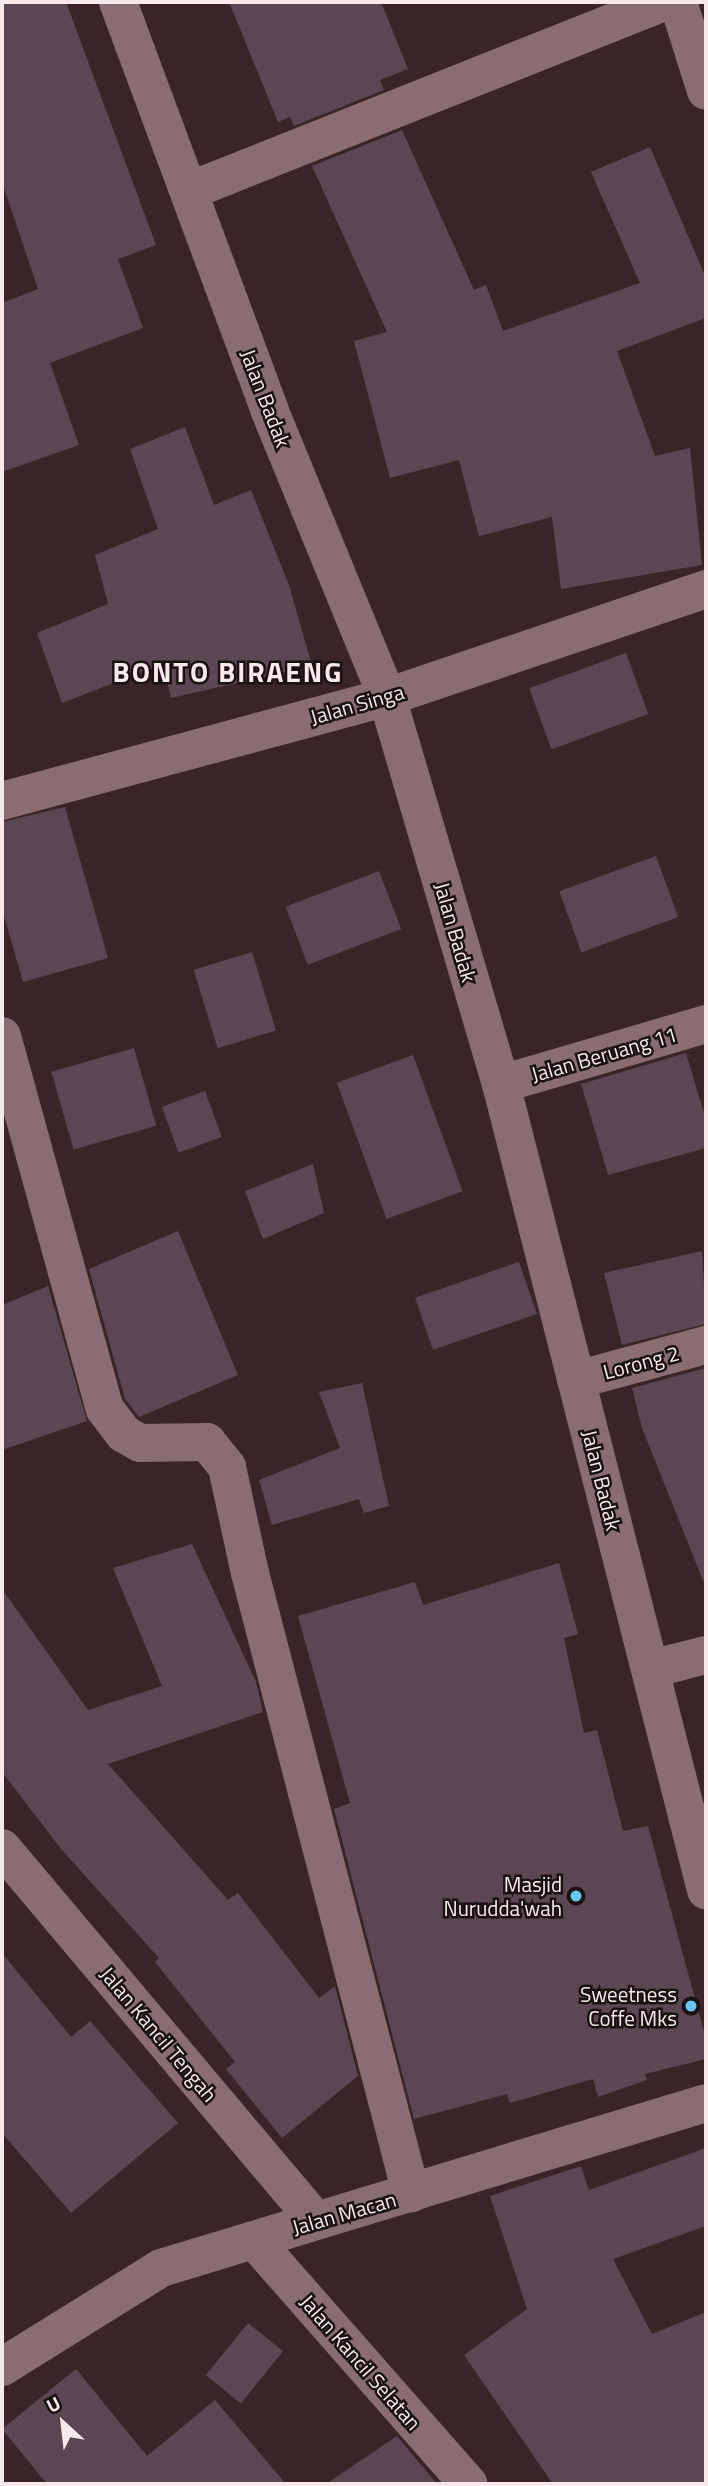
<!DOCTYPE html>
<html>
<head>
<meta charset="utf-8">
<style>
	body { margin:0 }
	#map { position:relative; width:708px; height:2486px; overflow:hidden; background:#3b2427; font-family:"Titillium Web",sans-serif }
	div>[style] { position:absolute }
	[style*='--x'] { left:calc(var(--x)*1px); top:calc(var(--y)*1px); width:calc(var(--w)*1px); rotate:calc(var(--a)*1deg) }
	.building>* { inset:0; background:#5b4652; transform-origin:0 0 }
	.minor>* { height:38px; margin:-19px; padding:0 19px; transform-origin:19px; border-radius:19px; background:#896d70 }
	.dots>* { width:19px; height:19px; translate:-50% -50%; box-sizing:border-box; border:4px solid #1b1112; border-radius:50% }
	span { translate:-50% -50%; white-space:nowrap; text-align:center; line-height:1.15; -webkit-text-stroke:5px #1b1112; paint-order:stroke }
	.street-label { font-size:21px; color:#f9e9eb }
	.poi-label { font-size:21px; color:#f9e9eb }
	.right { translate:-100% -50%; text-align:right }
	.district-label { font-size:28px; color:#f9e9eb; font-weight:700; letter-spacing:2px }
	.frame { position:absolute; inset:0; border:4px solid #f9e9eb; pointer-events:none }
	.north { position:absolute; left:28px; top:2388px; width:70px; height:70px; -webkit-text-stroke:5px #1b1112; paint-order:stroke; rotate:333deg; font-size:19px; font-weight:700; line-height:28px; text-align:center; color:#f9e9eb }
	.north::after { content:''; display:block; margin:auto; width:24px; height:32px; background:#f9e9eb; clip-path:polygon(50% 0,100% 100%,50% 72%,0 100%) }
</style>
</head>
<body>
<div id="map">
	<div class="building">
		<i style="clip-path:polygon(2px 2px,66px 2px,156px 245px,118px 259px,143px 328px,50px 363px,79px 445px,2px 472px,2px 303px,38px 289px,2px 182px)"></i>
		<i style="clip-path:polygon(229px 2px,381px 2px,408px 69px,380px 80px,384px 90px,294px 126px,290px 117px,278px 122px)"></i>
		<i style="clip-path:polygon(402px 130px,474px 290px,486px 285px,503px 331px,640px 283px,591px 172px,650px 147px,706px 278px,706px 318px,617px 351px,655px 456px,690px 448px,702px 565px,561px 589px,552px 517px,479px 536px,459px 460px,390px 478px,354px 341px,387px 332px,312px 166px)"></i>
		<i style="clip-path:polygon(185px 427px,214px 505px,251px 490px,289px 585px,312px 666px,171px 698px,163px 664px,62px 703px,37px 633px,108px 604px,95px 555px,158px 529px,130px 449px)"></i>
		<i style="left:626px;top:653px;width:65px;height:103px;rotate:70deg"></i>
		<i style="clip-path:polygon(65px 807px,108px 958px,23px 982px,2px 909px,2px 822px)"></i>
		<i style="left:656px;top:856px;width:65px;height:103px;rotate:70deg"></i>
		<i style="left:379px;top:871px;width:62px;height:100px;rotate:69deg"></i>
		<i style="left:252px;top:952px;width:82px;height:61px;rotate:73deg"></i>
		<i style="left:134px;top:1048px;width:81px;height:86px;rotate:74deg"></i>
		<i style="clip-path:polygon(686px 1053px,706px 1120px,706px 1148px,608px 1175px,581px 1084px)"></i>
		<i style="left:413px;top:1055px;width:145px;height:81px;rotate:70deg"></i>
		<i style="left:205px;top:1091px;width:49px;height:46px;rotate:70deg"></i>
		<i style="clip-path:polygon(313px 1164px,324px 1213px,263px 1239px,245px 1191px)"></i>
		<i style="clip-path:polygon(178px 1231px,238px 1375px,139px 1417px,125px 1399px,89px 1269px)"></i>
		<i style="clip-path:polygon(702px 1251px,706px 1324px,622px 1345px,604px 1273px)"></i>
		<i style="left:519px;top:1262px;width:55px;height:110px;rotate:71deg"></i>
		<i style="clip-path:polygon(48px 1286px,87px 1421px,2px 1450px,2px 1305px)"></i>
		<i style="clip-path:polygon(706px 1368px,706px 1582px,704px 1583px,642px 1428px,632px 1388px)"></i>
		<i style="clip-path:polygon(362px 1383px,389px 1506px,364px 1513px,359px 1499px,272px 1525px,259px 1480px,340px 1448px,319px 1392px)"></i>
		<i style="clip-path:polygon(192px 1544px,256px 1682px,263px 1712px,108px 1764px,228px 1900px,238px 1893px,319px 1998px,335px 1986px,358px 2076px,282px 2138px,226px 2069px,235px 2062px,155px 1962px,159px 1958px,62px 1850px,2px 1772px,2px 1589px,88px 1710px,162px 1686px,113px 1568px)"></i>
		<i style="clip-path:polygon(559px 1563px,578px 1634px,564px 1638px,584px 1733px,597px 1730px,623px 1831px,648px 1826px,706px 2039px,706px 2059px,645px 2074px,647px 2080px,598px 2097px,593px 2079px,510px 2103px,507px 2094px,414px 2119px,334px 1809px,350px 1803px,298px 1616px,415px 1582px,423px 1605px)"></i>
		<i style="clip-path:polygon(2px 1953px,71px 2037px,90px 2021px,178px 2123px,71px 2213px,2px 2133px)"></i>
		<i style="clip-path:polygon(706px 2148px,706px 2226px,613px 2259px,652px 2334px,706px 2312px,706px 2484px,553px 2484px,464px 2355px,527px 2309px,490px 2196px,581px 2166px,589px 2190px)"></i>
		<i style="left:248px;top:2323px;width:45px;height:67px;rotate:39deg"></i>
		<i style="clip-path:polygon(76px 2369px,147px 2456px,215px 2400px,286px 2484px,47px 2484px,2px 2429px)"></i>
		<i style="clip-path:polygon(397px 2436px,437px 2484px,326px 2484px)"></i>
	</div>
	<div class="minor">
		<i style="--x:118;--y:2;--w:434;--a:69.6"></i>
		<i style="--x:269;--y:409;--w:311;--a:67.7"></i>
		<i style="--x:387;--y:697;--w:403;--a:73.6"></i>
		<i style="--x:501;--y:1084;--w:832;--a:75.73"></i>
		<i style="--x:678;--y:2;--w:93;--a:72.5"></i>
		<i style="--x:189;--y:191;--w:511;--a:-21.7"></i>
		<i style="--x:2;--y:801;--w:399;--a:-15.1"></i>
		<i style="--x:387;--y:697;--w:337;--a:-18.7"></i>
		<i style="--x:2;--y:1036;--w:387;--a:74.6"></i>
		<i style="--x:105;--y:1409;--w:31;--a:53"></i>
		<i style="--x:124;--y:1434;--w:18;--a:29"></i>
		<i style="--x:140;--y:1443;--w:67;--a:-0.9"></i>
		<i style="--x:207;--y:1442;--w:32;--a:51"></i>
		<i style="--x:227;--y:1467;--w:108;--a:77.8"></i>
		<i style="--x:250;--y:1573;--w:641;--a:75.44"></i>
		<i style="--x:501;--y:1084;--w:214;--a:-16.3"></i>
		<i style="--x:576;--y:1380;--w:135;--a:-15.1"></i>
		<i style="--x:651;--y:1669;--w:57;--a:-14.3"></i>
		<i style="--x:2;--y:1848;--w:486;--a:49.9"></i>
		<i style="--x:254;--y:2240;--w:325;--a:48.7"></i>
		<i style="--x:2;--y:2367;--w:187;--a:-31.9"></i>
		<i style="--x:161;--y:2268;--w:569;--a:-16.84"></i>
	</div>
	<div class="dots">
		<i style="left:576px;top:1896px;background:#6ac3f1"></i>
		<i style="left:691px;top:2006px;background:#6ac3f1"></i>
	</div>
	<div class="street-label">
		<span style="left:266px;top:398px;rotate:69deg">Jalan Badak</span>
		<span style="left:357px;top:704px;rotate:-16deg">Jalan Singa</span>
		<span style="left:456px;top:932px;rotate:74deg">Jalan Badak</span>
		<span style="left:604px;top:1054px;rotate:-16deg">Jalan Beruang 11</span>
		<span style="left:641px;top:1362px;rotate:-15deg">Lorong 2</span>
		<span style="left:602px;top:1480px;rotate:76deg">Jalan Badak</span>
		<span style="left:159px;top:2034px;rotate:50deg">Jalan Kancil Tengah</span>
		<span style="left:344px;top:2213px;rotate:-16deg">Jalan Macan</span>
		<span style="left:361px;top:2362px;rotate:49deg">Jalan Kancil Selatan</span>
	</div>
	<div class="poi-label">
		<span class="right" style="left:562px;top:1896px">Masjid<br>Nurudda'wah</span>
		<span class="right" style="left:677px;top:2006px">Sweetness<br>Coffe Mks</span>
	</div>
	<div class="district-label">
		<span style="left:228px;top:672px">BONTO BIRAENG</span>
	</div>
	<div class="frame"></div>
	<div class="north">U</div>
</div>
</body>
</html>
